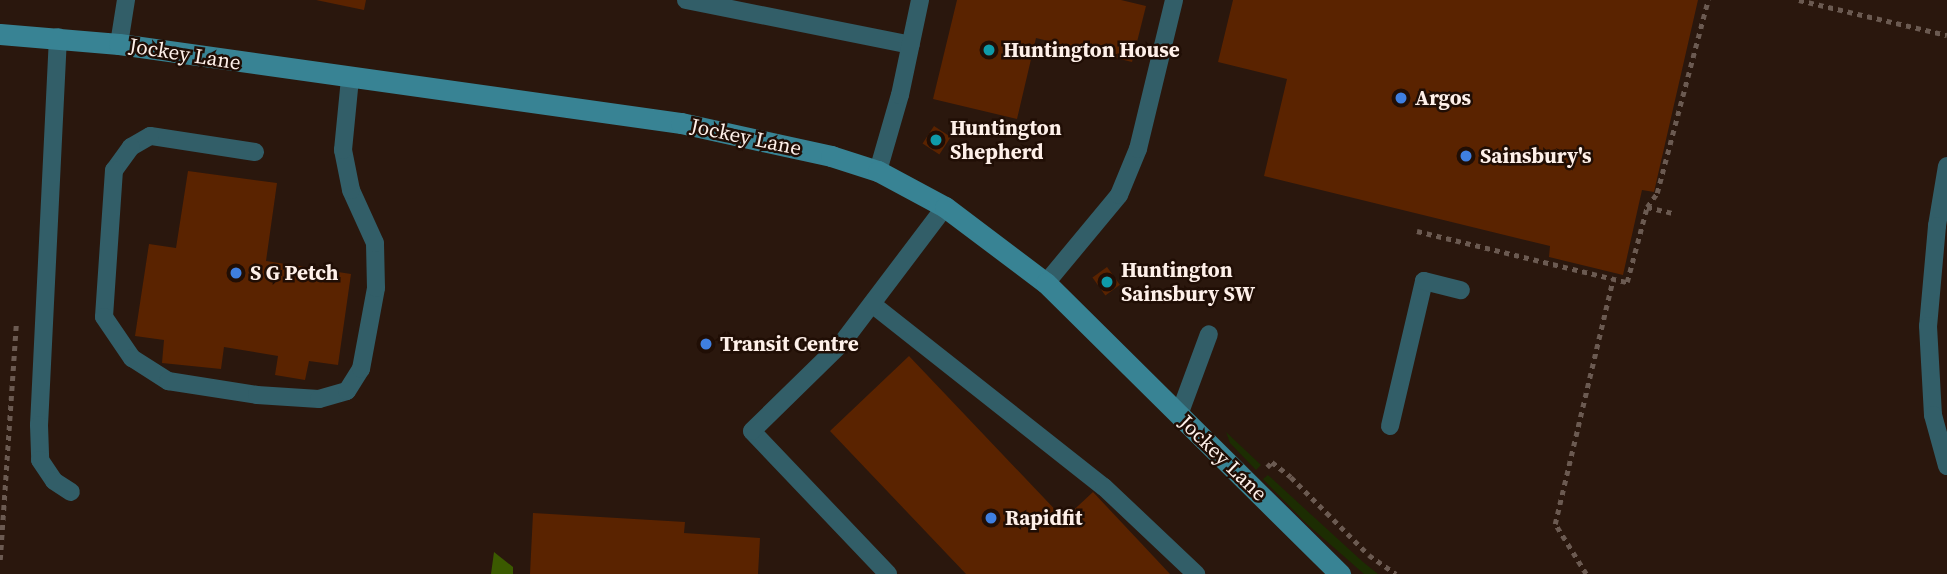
<!DOCTYPE html>
<html>
<head>
<meta charset="utf-8">
<style>
	body { margin:0 }
	#map { position:relative; width:1947px; height:574px; overflow:hidden; background:#2a170d; font-family:"Source Serif 4",serif }
	div>[style] { position:absolute }
	[style*='--x'] { left:calc(var(--x)*1px); top:calc(var(--y)*1px); width:calc(var(--w)*1px); rotate:calc(var(--a)*1deg) }
	.green>* { inset:0; background:#1c2d02 }
	.forest>* { inset:0; background:#3b5a00 }
	.building>* { inset:0; background:#5a2300; transform-origin:0 0 }
	.path>* { height:4.5px; margin-top:-2.25px; transform-origin:0; background:repeating-linear-gradient(90deg,#6b5a51 0 5px,transparent 0 10px) }
	.lane>* { height:18px; margin:-9px; padding:0 9px; transform-origin:9px; border-radius:9px; background:#325e68 }
	.secondary>* { height:21px; margin:-10.5px; padding:0 10.5px; transform-origin:10.5px; border-radius:10.5px; background:#388394 }
	.dots>* { width:19px; height:19px; translate:-50% -50%; box-sizing:border-box; border:4px solid #200e05; border-radius:50% }
	span { translate:-50% -50%; white-space:nowrap; text-align:center; line-height:1.15; -webkit-text-stroke:5px #200e05; paint-order:stroke }
	.poi-label { font-size:21px; color:#fef0e9; font-weight:700 }
	.left { translate:0 -50%; text-align:left }
	.street-label { font-size:21px; color:#fef0e9 }
</style>
</head>
<body>
<div id="map">
	<div class="green">
		<i style="clip-path:polygon(1226px 432px,1261px 465px,1256px 470px,1230px 443px)"></i>
		<i style="clip-path:polygon(1268px 475px,1363px 562px,1378px 574px,1364px 574px,1307px 524px,1263px 479px)"></i>
	</div>
	<div class="forest">
		<i style="clip-path:polygon(494px 552px,513px 567px,513px 574px,491px 574px)"></i>
	</div>
	<div class="building">
		<i style="clip-path:polygon(316px 0,366px 0,364px 10px)"></i>
		<i style="clip-path:polygon(957px 0,1121px 0,1146px 6px,1132px 62px,1036px 38px,1017px 119px,933px 99px)"></i>
		<i style="clip-path:polygon(1233px 0,1698px 0,1654px 192px,1642px 190px,1623px 275px,1549px 257px,1550px 246px,1264px 176px,1287px 79px,1218px 62px)"></i>
		<i style="left:934px;top:126px;width:20px;height:21px;rotate:33deg"></i>
		<i style="clip-path:polygon(188px 171px,277px 183px,266px 261px,351px 274px,338px 365px,309px 361px,305px 380px,275px 375px,278px 356px,224px 347px,221px 369px,162px 363px,164px 340px,135px 336px,149px 244px,176px 248px)"></i>
		<i style="left:1107px;top:267px;width:22px;height:18px;rotate:54deg"></i>
		<i style="clip-path:polygon(909px 356px,1064px 519px,1093px 492px,1170px 574px,966px 574px,830px 431px)"></i>
		<i style="clip-path:polygon(533px 513px,685px 522px,684px 533px,760px 538px,758px 574px,530px 574px)"></i>
	</div>
	<div class="path">
		<i style="--x:1799;--y:0;--w:152;--a:13.3"></i>
		<i style="--x:1647;--y:207;--w:27;--a:13"></i>
		<i style="--x:1417;--y:231;--w:216;--a:13.7"></i>
		<i style="--x:1627;--y:282;--w:78;--a:-75.1"></i>
		<i style="--x:1647;--y:207;--w:17;--a:-54"></i>
		<i style="--x:1657;--y:193;--w:200;--a:-75.2"></i>
		<i style="--x:1267;--y:467;--w:7;--a:-45"></i>
		<i style="--x:1272;--y:462;--w:24;--a:38"></i>
		<i style="--x:1291;--y:477;--w:110;--a:45"></i>
		<i style="--x:1369;--y:555;--w:33;--a:35"></i>
		<i style="--x:0;--y:560;--w:236;--a:-86.1"></i>
		<i style="--x:1586;--y:574;--w:59;--a:-121.8"></i>
		<i style="--x:1555;--y:524;--w:252;--a:-76.7"></i>
	</div>
	<div class="lane">
		<i style="--x:686;--y:0;--w:229;--a:11.3"></i>
		<i style="--x:58;--y:37;--w:388;--a:92.8"></i>
		<i style="--x:39;--y:425;--w:35;--a:88"></i>
		<i style="--x:40;--y:460;--w:25;--a:56"></i>
		<i style="--x:54;--y:481;--w:20;--a:33"></i>
		<i style="--x:119;--y:44;--w:45;--a:-81"></i>
		<i style="--x:255;--y:152;--w:106;--a:-171.3"></i>
		<i style="--x:150;--y:136;--w:22;--a:150"></i>
		<i style="--x:131;--y:147;--w:29;--a:126"></i>
		<i style="--x:114;--y:170;--w:147;--a:93.9"></i>
		<i style="--x:104;--y:317;--w:50;--a:55.7"></i>
		<i style="--x:132;--y:358;--w:43;--a:32.6"></i>
		<i style="--x:168;--y:381;--w:90;--a:8.9"></i>
		<i style="--x:257;--y:395;--w:62;--a:3.7"></i>
		<i style="--x:319;--y:399;--w:29;--a:-16"></i>
		<i style="--x:347;--y:391;--w:26;--a:-58"></i>
		<i style="--x:361;--y:369;--w:82;--a:-79.5"></i>
		<i style="--x:376;--y:288;--w:45;--a:-91.3"></i>
		<i style="--x:375;--y:243;--w:58;--a:-114.4"></i>
		<i style="--x:351;--y:190;--w:41;--a:-101.3"></i>
		<i style="--x:343;--y:150;--w:71;--a:-84.4"></i>
		<i style="--x:1947;--y:166;--w:61;--a:99.5"></i>
		<i style="--x:1937;--y:226;--w:100;--a:95.1"></i>
		<i style="--x:1928;--y:326;--w:89;--a:86.8"></i>
		<i style="--x:1933;--y:415;--w:53;--a:74.6"></i>
		<i style="--x:878;--y:171;--w:79;--a:-73.9"></i>
		<i style="--x:900;--y:95;--w:97;--a:-78.1"></i>
		<i style="--x:1046;--y:283;--w:114;--a:-50.3"></i>
		<i style="--x:1119;--y:195;--w:50;--a:-67.6"></i>
		<i style="--x:1138;--y:149;--w:153;--a:-76.4"></i>
		<i style="--x:872;--y:304;--w:295;--a:38.3"></i>
		<i style="--x:1104;--y:487;--w:127;--a:43.4"></i>
		<i style="--x:1179;--y:415;--w:86;--a:-69.7"></i>
		<i style="--x:1390;--y:426;--w:149;--a:-76.8"></i>
		<i style="--x:1424;--y:281;--w:38;--a:14"></i>
		<i style="--x:888;--y:574;--w:197;--a:-133.6"></i>
		<i style="--x:752;--y:431;--w:126;--a:-44.4"></i>
		<i style="--x:842;--y:343;--w:171;--a:-52.9"></i>
	</div>
	<div class="secondary">
		<i style="--x:0;--y:34;--w:119;--a:4.8"></i>
		<i style="--x:119;--y:44;--w:568;--a:8"></i>
		<i style="--x:681;--y:123;--w:154;--a:12.4"></i>
		<i style="--x:831;--y:156;--w:49;--a:17.7"></i>
		<i style="--x:878;--y:171;--w:76;--a:28.2"></i>
		<i style="--x:945;--y:207;--w:126;--a:37"></i>
		<i style="--x:1046;--y:283;--w:414;--a:44.7"></i>
	</div>
	<div class="dots">
		<i style="left:989px;top:50px;background:#0f9aa8"></i>
		<i style="left:1401px;top:98px;background:#3f7fe0"></i>
		<i style="left:936px;top:140px;background:#0f9aa8"></i>
		<i style="left:1466px;top:156px;background:#3f7fe0"></i>
		<i style="left:236px;top:273px;background:#3f7fe0"></i>
		<i style="left:1107px;top:282px;background:#0f9aa8"></i>
		<i style="left:706px;top:344px;background:#3f7fe0"></i>
		<i style="left:991px;top:518px;background:#3f7fe0"></i>
	</div>
	<div class="poi-label">
		<span class="left" style="left:1003px;top:50px">Huntington House</span>
		<span class="left" style="left:1415px;top:98px">Argos</span>
		<span class="left" style="left:950px;top:140px">Huntington<br>Shepherd</span>
		<span class="left" style="left:1480px;top:156px">Sainsbury's</span>
		<span class="left" style="left:1121px;top:282px">Huntington<br>Sainsbury SW</span>
		<span class="left" style="left:250px;top:273px">S G Petch</span>
		<span class="left" style="left:720px;top:344px">Transit Centre</span>
		<span class="left" style="left:1005px;top:518px">Rapidfit</span>
	</div>
	<div class="street-label">
		<span style="left:185px;top:54px;rotate:9deg">Jockey Lane</span>
		<span style="left:746px;top:137px;rotate:12deg">Jockey Lane</span>
		<span style="left:1223px;top:458px;rotate:44deg">Jockey Lane</span>
	</div>
</div>
</body>
</html>
